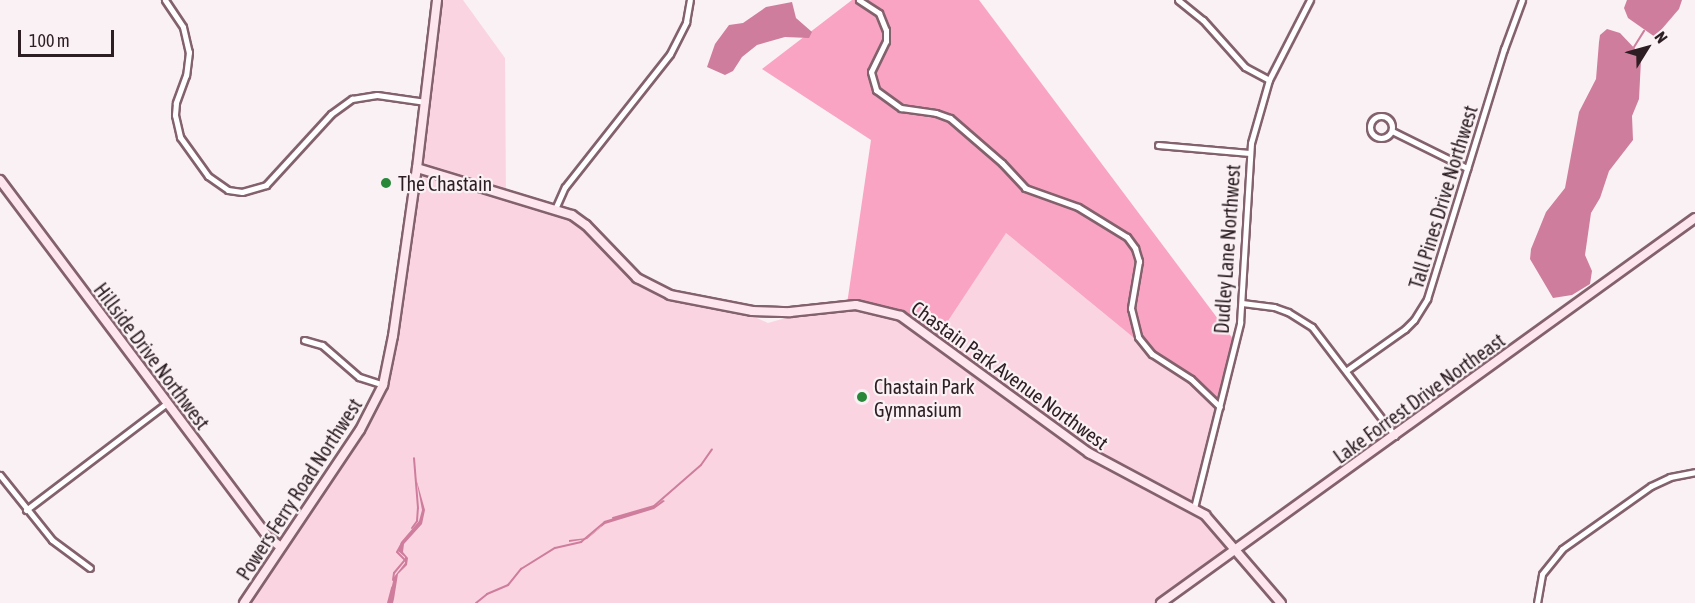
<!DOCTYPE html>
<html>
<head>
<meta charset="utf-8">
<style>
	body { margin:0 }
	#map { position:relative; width:1695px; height:603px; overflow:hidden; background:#faf1f4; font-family:"Asap Condensed",sans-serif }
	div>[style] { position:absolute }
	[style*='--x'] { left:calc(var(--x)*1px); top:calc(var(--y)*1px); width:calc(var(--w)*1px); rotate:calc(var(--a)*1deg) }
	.green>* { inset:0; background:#fad5e1 }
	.forest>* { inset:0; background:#f9a4c3 }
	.water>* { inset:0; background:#cf7d9c }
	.stream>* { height:2px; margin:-1px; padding:0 1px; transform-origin:1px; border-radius:1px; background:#cf7d9c }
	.roads { filter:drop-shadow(2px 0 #83616d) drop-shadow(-2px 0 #83616d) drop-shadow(0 2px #83616d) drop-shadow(0 -2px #83616d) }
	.street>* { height:5px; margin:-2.5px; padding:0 2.5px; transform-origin:2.5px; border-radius:2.5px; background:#fff }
	.street>.ring { margin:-2.5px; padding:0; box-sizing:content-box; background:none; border:5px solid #fff; border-radius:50% }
	.secondary>* { height:8px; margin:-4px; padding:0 4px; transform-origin:4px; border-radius:4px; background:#fee6ee }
	.dots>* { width:16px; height:16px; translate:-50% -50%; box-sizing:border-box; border:3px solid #faf1f4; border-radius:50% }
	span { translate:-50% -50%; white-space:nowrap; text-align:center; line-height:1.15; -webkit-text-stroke:4.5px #faf1f4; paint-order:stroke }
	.poi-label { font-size:20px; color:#2c1e22 }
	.left { translate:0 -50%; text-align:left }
	.street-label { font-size:20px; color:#2c1e22 }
	.north { position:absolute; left:1617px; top:18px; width:60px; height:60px; -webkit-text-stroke:4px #faf1f4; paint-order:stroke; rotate:53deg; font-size:16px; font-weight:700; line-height:24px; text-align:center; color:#2c1e22 }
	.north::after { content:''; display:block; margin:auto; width:21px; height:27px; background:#2c1e22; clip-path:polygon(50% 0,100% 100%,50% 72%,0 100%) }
	.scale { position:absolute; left:18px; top:30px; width:96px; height:27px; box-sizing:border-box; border:3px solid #2c1e22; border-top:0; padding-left:8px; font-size:18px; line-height:21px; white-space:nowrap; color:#2c1e22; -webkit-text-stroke:4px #faf1f4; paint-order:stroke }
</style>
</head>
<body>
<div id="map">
	<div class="green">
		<i style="clip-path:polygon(435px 0,463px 0,505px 58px,506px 198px,556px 211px,585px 226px,632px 276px,670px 302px,719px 301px,768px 323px,835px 304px,871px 304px,908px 317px,1006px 233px,1217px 406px,1193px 506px,1240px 544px,1158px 603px,241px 603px,363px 425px,379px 386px,397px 326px)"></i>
	</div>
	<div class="forest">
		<i style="clip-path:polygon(852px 0,979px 0,1236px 343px,1217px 406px,1006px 233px,938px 336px,908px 317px,871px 304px,847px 304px,871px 140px,762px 69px)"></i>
	</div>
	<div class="water">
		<i style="clip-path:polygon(1627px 0,1682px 0,1679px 9px,1655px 37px,1628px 18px,1624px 8px)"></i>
		<i style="clip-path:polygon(792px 2px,796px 18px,812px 32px,809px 38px,785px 37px,757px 45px,742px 57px,733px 71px,725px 75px,707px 67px,715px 44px,729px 25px,743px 23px,766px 7px)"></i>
		<i style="clip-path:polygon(1607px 29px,1620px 33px,1638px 52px,1641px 60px,1639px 99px,1632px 116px,1633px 140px,1609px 171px,1600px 198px,1591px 213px,1585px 255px,1592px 271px,1590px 284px,1572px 295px,1553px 298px,1530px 259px,1531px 249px,1546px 212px,1565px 188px,1579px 112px,1596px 79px,1599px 42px,1600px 35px)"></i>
		<i style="clip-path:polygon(416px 478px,425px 510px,422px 524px,404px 544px,403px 552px,408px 558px,407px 565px,398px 574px,394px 599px,393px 603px,388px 603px,394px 577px,405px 563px,405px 557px,398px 551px,401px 542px,419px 521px,422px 510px)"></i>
		<i style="clip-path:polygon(663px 500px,665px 501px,654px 509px,605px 524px,587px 539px,569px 542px,569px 540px,587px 538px,601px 527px,604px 521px,655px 506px)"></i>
	</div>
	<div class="stream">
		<i style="--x:1634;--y:47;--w:19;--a:-58"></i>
		<i style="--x:613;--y:518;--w:43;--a:-16.3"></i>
		<i style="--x:654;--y:506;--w:62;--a:-41.1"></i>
		<i style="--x:701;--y:465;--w:19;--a:-55"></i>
		<i style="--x:412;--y:528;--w:9;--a:-54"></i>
		<i style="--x:417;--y:521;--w:13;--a:-86"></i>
		<i style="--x:418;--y:508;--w:50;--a:-94.6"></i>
		<i style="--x:393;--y:580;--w:7;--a:-82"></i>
		<i style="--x:394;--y:573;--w:17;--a:-50"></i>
		<i style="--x:405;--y:560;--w:11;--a:-135"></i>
		<i style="--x:397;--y:552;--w:10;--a:-61"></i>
		<i style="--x:388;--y:603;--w:16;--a:-75"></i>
		<i style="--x:476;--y:603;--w:14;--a:-39"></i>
		<i style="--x:487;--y:594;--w:23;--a:-23"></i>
		<i style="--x:508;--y:585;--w:21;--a:-51"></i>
		<i style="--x:521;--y:569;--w:40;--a:-32"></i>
		<i style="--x:555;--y:548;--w:27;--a:-13"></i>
		<i style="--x:581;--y:542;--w:31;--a:-40"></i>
	</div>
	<div class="roads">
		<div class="street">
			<i style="--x:165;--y:0;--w:32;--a:56"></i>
			<i style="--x:183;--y:27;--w:26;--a:77"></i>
			<i style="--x:189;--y:52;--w:23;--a:97"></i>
			<i style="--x:186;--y:75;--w:30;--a:110"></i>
			<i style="--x:176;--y:103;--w:12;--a:95"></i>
			<i style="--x:175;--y:115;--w:23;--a:77"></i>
			<i style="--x:180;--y:137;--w:48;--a:54.3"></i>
			<i style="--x:208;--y:176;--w:24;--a:35"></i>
			<i style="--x:228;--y:190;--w:14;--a:8"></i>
			<i style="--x:242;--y:192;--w:25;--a:-16"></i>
			<i style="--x:266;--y:185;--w:96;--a:-47.5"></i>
			<i style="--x:331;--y:114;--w:26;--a:-36"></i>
			<i style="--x:352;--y:99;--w:25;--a:-9"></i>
			<i style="--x:377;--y:95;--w:49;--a:8.1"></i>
			<i style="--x:859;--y:0;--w:24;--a:33"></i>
			<i style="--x:879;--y:13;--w:18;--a:68"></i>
			<i style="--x:886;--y:30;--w:11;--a:90"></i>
			<i style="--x:886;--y:41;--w:34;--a:116"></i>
			<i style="--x:871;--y:72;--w:19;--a:74"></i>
			<i style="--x:876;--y:90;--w:31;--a:36"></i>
			<i style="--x:901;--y:108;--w:35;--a:8"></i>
			<i style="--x:936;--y:113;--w:15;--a:20"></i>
			<i style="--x:950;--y:118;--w:69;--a:40.9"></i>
			<i style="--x:1002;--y:163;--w:34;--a:47"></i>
			<i style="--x:1025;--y:188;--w:56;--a:19.7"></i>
			<i style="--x:1078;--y:207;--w:57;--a:31.5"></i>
			<i style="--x:1127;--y:237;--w:14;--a:54"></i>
			<i style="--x:1135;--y:248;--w:14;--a:73"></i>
			<i style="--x:1139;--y:261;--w:48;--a:99.7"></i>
			<i style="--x:1131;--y:308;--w:30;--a:76"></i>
			<i style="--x:1138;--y:337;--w:22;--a:51"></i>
			<i style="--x:1152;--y:354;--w:46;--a:32.7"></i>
			<i style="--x:1191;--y:379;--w:40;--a:44"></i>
			<i style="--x:1178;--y:0;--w:32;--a:39"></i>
			<i style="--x:1203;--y:20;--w:63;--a:48.2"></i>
			<i style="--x:1245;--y:67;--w:27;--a:28"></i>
			<i class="ring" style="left:1370px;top:116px;width:17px;height:17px"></i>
			<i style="--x:1392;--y:131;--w:84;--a:26.3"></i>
			<i style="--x:1158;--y:145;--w:92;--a:5"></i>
			<i style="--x:555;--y:209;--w:24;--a:-66"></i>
			<i style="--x:565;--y:187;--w:169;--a:-51.7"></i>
			<i style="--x:670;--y:54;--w:36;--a:-63"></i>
			<i style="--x:686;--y:22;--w:22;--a:-80"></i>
			<i style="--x:1242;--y:303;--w:32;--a:7"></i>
			<i style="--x:1274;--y:307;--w:15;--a:20"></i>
			<i style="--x:1288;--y:312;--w:28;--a:32"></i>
			<i style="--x:1312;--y:327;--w:137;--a:52.7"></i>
			<i style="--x:304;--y:340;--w:19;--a:16"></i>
			<i style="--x:322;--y:345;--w:49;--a:40.9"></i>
			<i style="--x:359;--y:377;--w:25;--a:18"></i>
			<i style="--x:1347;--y:370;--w:71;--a:-35.3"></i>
			<i style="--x:1405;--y:329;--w:13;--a:-45"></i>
			<i style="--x:1414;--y:320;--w:25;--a:-58"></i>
			<i style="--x:1427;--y:299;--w:262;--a:-72.9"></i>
			<i style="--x:1504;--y:49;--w:52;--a:-69.8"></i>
			<i style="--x:0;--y:475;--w:83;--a:51.3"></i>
			<i style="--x:52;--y:540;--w:47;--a:36.4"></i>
			<i style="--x:1194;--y:508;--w:191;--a:-76"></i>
			<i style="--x:1240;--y:323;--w:180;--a:-86.5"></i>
			<i style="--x:1251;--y:143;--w:66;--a:-74.1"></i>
			<i style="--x:1269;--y:80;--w:90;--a:-62.9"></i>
			<i style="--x:26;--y:510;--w:177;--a:-37.2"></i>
			<i style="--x:1537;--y:603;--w:29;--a:-80"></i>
			<i style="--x:1542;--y:574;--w:32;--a:-51"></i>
			<i style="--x:1562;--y:549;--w:109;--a:-35.3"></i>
			<i style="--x:1651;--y:486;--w:21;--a:-25"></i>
			<i style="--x:1670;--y:477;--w:25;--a:-11"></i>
		</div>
		<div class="secondary">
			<i style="--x:417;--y:168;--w:162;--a:16.9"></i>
			<i style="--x:572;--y:215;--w:17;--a:36"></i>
			<i style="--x:586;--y:225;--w:74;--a:46.1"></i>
			<i style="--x:637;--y:278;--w:37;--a:27"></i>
			<i style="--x:670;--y:295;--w:84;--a:11"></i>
			<i style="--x:752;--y:311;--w:38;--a:2"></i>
			<i style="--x:790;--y:312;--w:66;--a:-6.1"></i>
			<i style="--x:856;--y:305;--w:46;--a:13.7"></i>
			<i style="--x:901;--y:316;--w:233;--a:36.1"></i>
			<i style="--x:1089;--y:453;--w:132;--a:28.1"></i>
			<i style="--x:1205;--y:515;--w:116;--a:49.2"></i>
			<i style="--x:0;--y:180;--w:446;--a:53.1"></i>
			<i style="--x:268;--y:537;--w:16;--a:38"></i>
			<i style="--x:244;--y:603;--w:208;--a:-56.2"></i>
			<i style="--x:360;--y:430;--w:51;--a:-62.9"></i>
			<i style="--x:383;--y:385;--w:50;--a:-78.5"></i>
			<i style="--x:393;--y:336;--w:170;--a:-81.9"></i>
			<i style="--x:417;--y:168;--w:169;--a:-83.2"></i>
			<i style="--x:1161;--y:603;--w:658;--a:-35.79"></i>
		</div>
	</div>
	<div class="dots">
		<i style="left:386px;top:183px;background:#288739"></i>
		<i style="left:862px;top:397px;background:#288739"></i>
	</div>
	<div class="poi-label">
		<span class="left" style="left:398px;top:183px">The Chastain</span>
		<span class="left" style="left:874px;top:398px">Chastain Park<br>Gymnasium</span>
	</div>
	<div class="street-label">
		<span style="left:1443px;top:197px;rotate:-73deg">Tall Pines Drive Northwest</span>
		<span style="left:1227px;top:249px;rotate:-86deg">Dudley Lane Northwest</span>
		<span style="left:152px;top:356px;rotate:53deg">Hillside Drive Northwest</span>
		<span style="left:1010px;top:375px;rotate:36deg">Chastain Park Avenue Northwest</span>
		<span style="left:1419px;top:398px;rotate:-36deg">Lake Forrest Drive Northeast</span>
		<span style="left:299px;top:489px;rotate:-57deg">Powers Ferry Road Northwest</span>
	</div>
	<div class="north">N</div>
	<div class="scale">100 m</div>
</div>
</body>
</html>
